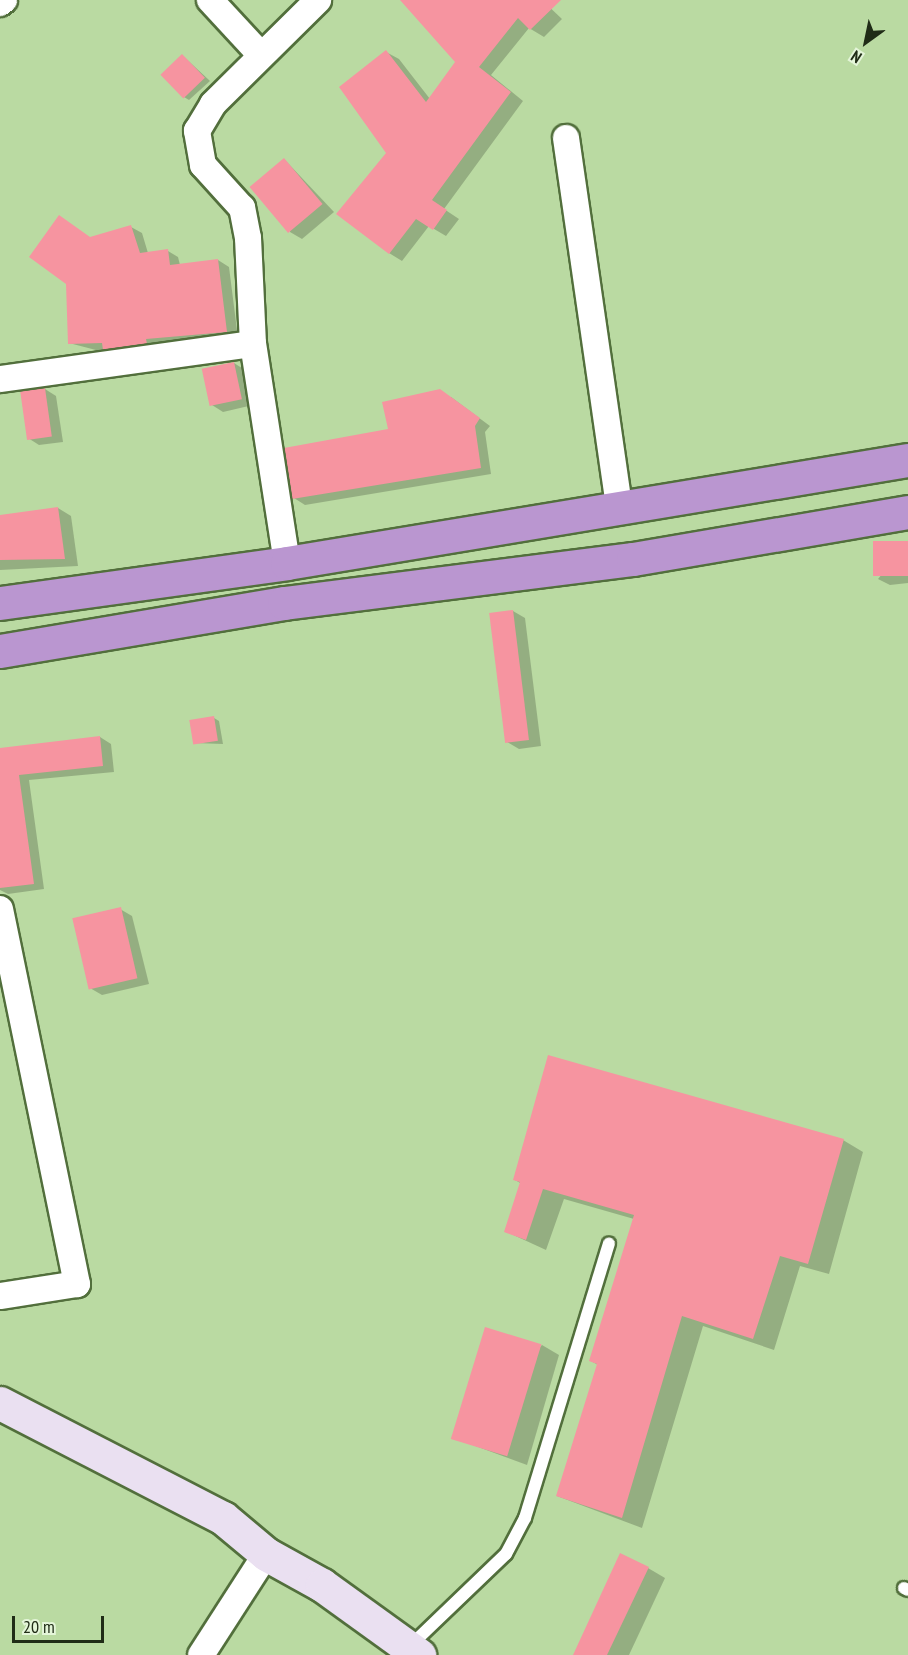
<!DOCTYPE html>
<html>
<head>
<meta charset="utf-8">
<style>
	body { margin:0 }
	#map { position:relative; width:908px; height:1655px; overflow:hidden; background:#badaa2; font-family:"PT Sans Narrow",sans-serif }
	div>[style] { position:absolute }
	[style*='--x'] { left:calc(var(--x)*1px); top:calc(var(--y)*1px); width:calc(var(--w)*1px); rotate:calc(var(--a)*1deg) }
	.shadow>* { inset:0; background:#0003 }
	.building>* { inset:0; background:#f694a0; transform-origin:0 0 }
	.roads { filter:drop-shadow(2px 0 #526f3c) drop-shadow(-2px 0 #526f3c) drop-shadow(0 2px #526f3c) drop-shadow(0 -2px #526f3c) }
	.lane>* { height:12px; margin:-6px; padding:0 6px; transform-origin:6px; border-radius:6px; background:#fff }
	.street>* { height:26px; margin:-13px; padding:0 13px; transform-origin:13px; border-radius:13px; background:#fff }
	.secondary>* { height:33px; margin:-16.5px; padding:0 16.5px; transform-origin:16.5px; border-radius:16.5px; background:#eae0f1 }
	.highway>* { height:33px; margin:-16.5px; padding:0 16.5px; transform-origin:16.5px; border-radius:16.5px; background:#ba96d0 }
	span { translate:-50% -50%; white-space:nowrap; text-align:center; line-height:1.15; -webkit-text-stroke:4.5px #e4f5d9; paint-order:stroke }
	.north { position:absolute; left:836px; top:12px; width:60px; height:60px; -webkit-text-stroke:4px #e4f5d9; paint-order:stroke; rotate:213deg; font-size:16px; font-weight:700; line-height:24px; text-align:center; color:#202c17 }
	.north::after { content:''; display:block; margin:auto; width:21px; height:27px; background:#202c17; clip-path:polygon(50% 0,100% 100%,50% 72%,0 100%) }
	.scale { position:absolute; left:12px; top:1616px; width:92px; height:27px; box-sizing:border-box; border:3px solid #202c17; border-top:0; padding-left:8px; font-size:18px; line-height:21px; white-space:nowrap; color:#202c17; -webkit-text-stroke:4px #e4f5d9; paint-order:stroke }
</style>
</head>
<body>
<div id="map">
	<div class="shadow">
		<i style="clip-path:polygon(402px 0,542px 0,562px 19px,544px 37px,529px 28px,491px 75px,523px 101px,444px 209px,459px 219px,446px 236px,429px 226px,402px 261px,389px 253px,386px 52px,399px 59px,430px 99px,457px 61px)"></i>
		<i style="clip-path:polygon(182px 55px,210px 81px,189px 100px,184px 97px)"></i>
		<i style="clip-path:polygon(284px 159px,334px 212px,302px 239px,290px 232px)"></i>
		<i style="clip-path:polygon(131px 227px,142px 233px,148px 253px,168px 251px,178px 257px,180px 265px,218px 260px,229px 267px,238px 338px,115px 355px,69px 343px,92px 239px)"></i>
		<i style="clip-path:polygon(234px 363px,245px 370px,253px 405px,223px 412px,212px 405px)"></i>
		<i style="clip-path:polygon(45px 389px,56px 396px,63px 442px,39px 445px,28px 438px)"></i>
		<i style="clip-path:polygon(451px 397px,490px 426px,485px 432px,491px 474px,305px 505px,294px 498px,389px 431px)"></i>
		<i style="clip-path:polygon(58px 508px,71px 516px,78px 566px,0 570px,0 516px)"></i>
		<i style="clip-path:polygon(908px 542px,908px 583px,890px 585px,878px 579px)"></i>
		<i style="clip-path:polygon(513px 611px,525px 618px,541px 746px,519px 749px,507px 742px)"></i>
		<i style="clip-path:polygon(214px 718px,219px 721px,223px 744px,193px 743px)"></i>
		<i style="clip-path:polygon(100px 737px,111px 744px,114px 772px,29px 780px,44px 889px,8px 894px,0 890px,0 749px)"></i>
		<i style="clip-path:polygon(120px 909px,132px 916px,149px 984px,102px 995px,90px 988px)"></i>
		<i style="clip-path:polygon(843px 1140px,863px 1152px,829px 1274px,800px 1266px,774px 1350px,703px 1326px,642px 1528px,557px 1496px,598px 1365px,591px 1361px,634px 1219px,564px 1199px,546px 1250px,505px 1231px,522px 1184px,515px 1180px)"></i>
		<i style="clip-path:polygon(542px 1345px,559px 1355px,527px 1465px,454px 1438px)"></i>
		<i style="clip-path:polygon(648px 1568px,665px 1578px,629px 1655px,574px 1655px)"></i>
	</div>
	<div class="building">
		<i style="clip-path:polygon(400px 0,561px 0,530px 30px,518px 18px,479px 67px,511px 92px,432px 200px,447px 210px,433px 230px,416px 219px,389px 254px,336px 214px,386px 153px,339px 87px,386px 50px,426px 102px,455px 62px)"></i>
		<i style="left:182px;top:54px;width:33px;height:30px;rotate:46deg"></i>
		<i style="left:284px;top:158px;width:60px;height:45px;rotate:50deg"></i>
		<i style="clip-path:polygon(59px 215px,90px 237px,131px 225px,140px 253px,168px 249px,170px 265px,218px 259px,227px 332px,146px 339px,147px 344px,103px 350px,102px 343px,68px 344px,66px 284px,29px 257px)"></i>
		<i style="left:234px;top:362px;width:38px;height:33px;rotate:78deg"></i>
		<i style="left:45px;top:388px;width:49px;height:25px;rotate:82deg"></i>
		<i style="clip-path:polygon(440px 389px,480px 418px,475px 426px,481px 468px,292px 499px,284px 448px,388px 429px,382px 402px)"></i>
		<i style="clip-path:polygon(58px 507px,65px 559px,0 560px,0 515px)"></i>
		<i style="left:908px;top:541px;width:35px;height:35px;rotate:90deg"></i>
		<i style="left:513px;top:610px;width:131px;height:24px;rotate:83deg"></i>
		<i style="left:214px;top:716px;width:25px;height:25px;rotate:81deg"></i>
		<i style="clip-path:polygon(100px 736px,103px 766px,19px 775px,34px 884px,0 888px,0 748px)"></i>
		<i style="left:121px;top:907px;width:73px;height:50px;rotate:77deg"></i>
		<i style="clip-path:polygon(548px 1055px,844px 1139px,808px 1264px,780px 1256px,753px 1339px,682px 1316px,622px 1518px,556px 1496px,597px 1364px,589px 1361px,634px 1215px,543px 1189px,526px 1240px,504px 1232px,520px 1182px,513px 1180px)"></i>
		<i style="left:485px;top:1327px;width:59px;height:117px;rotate:17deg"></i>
		<i style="clip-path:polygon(620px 1553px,649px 1567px,607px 1655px,573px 1655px)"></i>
	</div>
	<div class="roads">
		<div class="lane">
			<i style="--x:904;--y:1588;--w:4;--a:27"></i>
			<i style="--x:410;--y:1646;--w:133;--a:-43.8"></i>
			<i style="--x:506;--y:1554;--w:41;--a:-62.2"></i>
			<i style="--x:525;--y:1518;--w:287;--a:-73"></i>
		</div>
		<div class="street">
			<i style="--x:210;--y:0;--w:74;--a:47.2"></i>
			<i style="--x:0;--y:3;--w:5;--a:-37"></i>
			<i style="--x:566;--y:138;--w:374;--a:81.8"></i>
			<i style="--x:0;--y:379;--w:255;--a:-7.9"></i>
			<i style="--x:287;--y:563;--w:222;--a:-98.8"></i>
			<i style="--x:253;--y:344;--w:106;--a:-92.7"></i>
			<i style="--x:248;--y:238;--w:31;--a:-101"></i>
			<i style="--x:242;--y:208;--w:58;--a:-132.2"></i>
			<i style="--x:203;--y:165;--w:35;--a:-100"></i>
			<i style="--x:197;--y:131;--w:31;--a:-59"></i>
			<i style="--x:213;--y:104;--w:148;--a:-44.7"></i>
			<i style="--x:0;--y:909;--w:383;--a:78.4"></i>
			<i style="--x:77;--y:1284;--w:78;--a:171.1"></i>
			<i style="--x:201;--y:1655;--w:120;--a:-57.2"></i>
		</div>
		<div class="secondary">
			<i style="--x:0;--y:1403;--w:251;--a:27.3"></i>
			<i style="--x:223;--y:1518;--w:56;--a:39.9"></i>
			<i style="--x:266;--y:1554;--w:64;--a:29"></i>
			<i style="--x:322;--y:1585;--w:120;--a:35.8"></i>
		</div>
		<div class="highway">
			<i style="--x:0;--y:603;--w:290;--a:-7.9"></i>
			<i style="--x:287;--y:563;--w:629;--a:-9.42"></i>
			<i style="--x:0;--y:651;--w:288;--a:-9.6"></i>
			<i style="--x:284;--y:603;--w:352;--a:-7.2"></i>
			<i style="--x:633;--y:559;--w:279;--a:-9.7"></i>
		</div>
	</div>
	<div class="north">N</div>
	<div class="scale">20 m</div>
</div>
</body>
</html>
